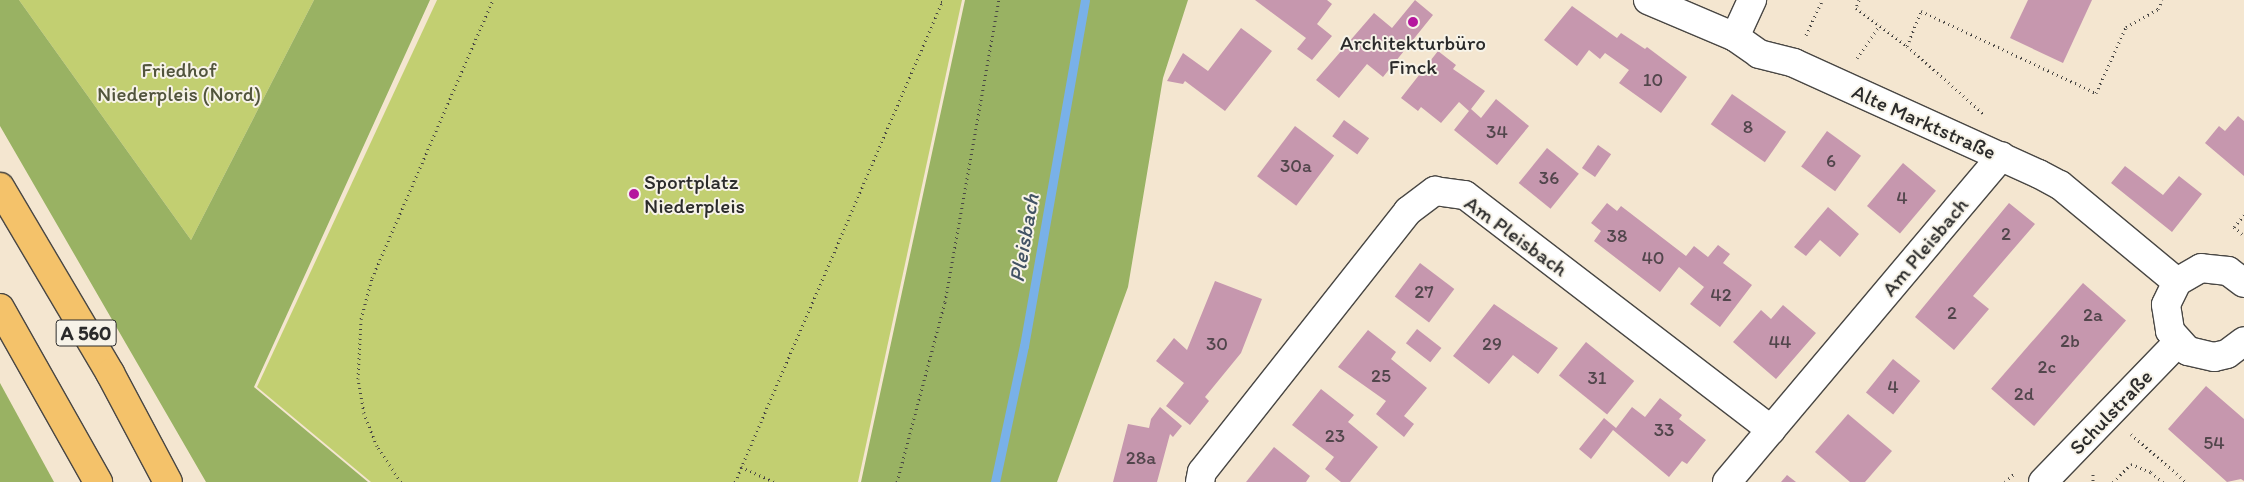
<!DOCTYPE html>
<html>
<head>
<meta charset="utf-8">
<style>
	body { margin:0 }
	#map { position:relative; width:2244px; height:482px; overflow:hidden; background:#f4e6d0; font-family:Itim,sans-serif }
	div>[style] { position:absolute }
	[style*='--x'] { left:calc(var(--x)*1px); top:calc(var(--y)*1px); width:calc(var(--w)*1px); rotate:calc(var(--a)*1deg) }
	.green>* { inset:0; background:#c2cf71 }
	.forest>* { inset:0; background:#99b263 }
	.stream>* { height:9px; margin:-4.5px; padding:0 4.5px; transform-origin:4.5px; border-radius:4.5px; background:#79b1e8 }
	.building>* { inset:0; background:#c697ae; transform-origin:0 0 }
	.path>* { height:3px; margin-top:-1.5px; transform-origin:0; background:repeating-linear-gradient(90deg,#494744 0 1px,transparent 0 5px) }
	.roads { filter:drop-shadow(1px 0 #494744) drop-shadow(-1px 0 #494744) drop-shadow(0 1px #494744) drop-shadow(0 -1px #494744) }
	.minor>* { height:28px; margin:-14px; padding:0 14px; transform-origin:14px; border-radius:14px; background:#fff }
	.highway>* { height:28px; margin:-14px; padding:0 14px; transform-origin:14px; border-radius:14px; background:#f4c26a }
	.dots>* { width:14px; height:14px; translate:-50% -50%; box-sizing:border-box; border:2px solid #f7f3e8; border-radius:50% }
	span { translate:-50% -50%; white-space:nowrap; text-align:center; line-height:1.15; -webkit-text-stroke:4px #f7f3e8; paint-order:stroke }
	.number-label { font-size:19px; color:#52464c }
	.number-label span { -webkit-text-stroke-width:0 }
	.shield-label span { padding:1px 4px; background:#f7f3e8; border:1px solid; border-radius:4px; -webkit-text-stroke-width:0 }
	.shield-label { font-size:20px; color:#2b2b2b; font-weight:700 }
	.poi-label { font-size:21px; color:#2b2b2b }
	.left { translate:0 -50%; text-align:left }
	.park-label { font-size:21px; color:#51543c }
	.street-label { font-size:21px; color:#2b2b2b }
	.water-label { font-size:22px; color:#425364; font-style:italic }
</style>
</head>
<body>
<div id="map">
	<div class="green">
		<i style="clip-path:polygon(19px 0,314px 0,191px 240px)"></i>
		<i style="clip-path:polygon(437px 0,962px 0,858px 482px,371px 482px,257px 387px)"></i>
	</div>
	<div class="forest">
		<i style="clip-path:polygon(0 0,19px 0,191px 240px,314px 0,430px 0,254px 387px,368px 482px,206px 482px,0 126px)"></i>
		<i style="clip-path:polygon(965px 0,1188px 0,1163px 78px,1128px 287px,1057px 482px,861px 482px)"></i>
		<i style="clip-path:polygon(0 383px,54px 482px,0 482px)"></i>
	</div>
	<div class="stream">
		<i style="--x:995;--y:482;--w:139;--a:-78"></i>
		<i style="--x:1024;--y:346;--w:351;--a:-80"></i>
	</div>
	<div class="building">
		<i style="clip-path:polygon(1255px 0,1327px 0,1332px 4px,1317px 24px,1332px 36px,1312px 60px,1297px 49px,1306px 38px)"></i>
		<i style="clip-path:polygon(1415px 0,1433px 15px,1383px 77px,1367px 64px,1339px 98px,1316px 80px,1374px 13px,1392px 28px)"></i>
		<i style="clip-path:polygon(2028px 0,2092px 0,2063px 63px,2010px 38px)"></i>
		<i style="clip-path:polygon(1572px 6px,1617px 38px,1621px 33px,1645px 49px,1647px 47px,1687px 77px,1661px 113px,1619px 83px,1629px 70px,1605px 53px,1600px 59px,1589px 50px,1577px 66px,1544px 40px)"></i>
		<i style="clip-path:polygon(1241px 28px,1272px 51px,1225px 111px,1185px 81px,1183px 84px,1167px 81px,1183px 53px,1208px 71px)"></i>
		<i style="clip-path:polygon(1438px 51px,1456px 65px,1453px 69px,1485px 91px,1471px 109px,1481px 118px,1496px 99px,1529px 126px,1497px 165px,1454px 130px,1469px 111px,1459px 102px,1441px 123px,1421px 107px,1418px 111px,1401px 98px)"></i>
		<i style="left:1732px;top:94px;width:66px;height:37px;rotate:35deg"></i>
		<i style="clip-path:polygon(2238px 116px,2244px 121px,2244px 176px,2205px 143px,2219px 126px,2225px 131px)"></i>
		<i style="left:1344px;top:120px;width:31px;height:20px;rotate:36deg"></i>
		<i style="left:1295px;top:126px;width:49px;height:63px;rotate:37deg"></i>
		<i style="left:1827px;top:131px;width:42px;height:44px;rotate:36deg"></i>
		<i style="left:1598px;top:145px;width:16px;height:28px;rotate:35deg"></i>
		<i style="left:1547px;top:148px;width:41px;height:45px;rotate:39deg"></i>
		<i style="left:1903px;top:163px;width:43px;height:56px;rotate:40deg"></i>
		<i style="clip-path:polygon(2125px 166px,2163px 195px,2179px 176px,2202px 194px,2172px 232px,2111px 183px)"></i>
		<i style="clip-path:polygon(1607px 203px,1617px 211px,1621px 206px,1686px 256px,1694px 246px,1708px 257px,1718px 245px,1730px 254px,1723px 263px,1752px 285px,1720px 327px,1690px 304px,1704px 287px,1679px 267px,1660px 292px,1594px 241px,1601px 231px,1591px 223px)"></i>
		<i style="clip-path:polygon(2009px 203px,2035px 224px,1973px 296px,1989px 309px,1954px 350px,1915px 317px)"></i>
		<i style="clip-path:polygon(1828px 207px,1859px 234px,1840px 257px,1820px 240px,1806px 256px,1794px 247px)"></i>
		<i style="left:1420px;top:263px;width:43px;height:42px;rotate:37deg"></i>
		<i style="clip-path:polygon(1215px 281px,1262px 299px,1241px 353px,1205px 397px,1209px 401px,1190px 425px,1166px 406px,1184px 383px,1156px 361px,1174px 338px,1187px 350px)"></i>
		<i style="left:2083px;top:283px;width:57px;height:140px;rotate:41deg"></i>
		<i style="clip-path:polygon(1494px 304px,1558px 348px,1538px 374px,1513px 355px,1489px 384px,1453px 356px)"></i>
		<i style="clip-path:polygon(1783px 305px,1816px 333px,1776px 379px,1733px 342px,1761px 310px,1771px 319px)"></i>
		<i style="left:1417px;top:329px;width:31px;height:18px;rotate:38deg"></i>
		<i style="clip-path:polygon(1368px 330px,1396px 352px,1391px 359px,1427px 388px,1404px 416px,1414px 424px,1404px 437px,1376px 414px,1386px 401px,1338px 367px)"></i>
		<i style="left:1586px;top:342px;width:62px;height:43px;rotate:39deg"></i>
		<i style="left:1893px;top:359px;width:35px;height:43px;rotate:39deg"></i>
		<i style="clip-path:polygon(2206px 386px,2244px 419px,2244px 481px,2241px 479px,2227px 482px,2168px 429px)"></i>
		<i style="clip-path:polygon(1321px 389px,1354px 415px,1348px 422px,1378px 447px,1350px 482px,1341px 482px,1325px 469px,1334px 457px,1292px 425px)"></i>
		<i style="clip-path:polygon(1660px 398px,1682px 415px,1679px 419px,1706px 440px,1687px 464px,1682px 461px,1669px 477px,1613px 430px,1591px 459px,1579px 449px,1604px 418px,1616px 428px,1632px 407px,1645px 417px)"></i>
		<i style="clip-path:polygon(1160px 407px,1182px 426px,1173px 437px,1170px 434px,1157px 482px,1113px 482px,1128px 424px,1149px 428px,1151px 419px)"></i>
		<i style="clip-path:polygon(1848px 414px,1892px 451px,1865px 482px,1850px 482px,1815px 452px)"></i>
		<i style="clip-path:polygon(1274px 447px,1310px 476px,1306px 482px,1246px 482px)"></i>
		<i style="clip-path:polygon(1787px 475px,1796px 482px,1781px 482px)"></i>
	</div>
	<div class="path">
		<i style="--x:1859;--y:0;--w:9;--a:111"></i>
		<i style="--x:1856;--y:8;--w:64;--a:36.7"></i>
		<i style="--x:1907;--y:46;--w:104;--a:41.5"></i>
		<i style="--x:1806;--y:35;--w:38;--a:-65"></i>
		<i style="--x:1907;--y:46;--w:38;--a:-68"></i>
		<i style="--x:1921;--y:11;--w:193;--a:25.1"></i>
		<i style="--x:2096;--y:93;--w:72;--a:-65.6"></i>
		<i style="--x:2126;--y:27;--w:37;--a:-29"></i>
		<i style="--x:2158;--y:9;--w:10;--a:-66"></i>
		<i style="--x:1857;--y:58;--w:40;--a:-55.1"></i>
		<i style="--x:2242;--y:234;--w:11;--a:-139"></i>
		<i style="--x:2234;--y:227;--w:16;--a:-50"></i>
		<i style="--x:2131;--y:434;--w:73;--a:41.1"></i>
		<i style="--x:741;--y:467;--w:37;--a:24"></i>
		<i style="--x:2093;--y:474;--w:8;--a:90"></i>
		<i style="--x:401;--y:482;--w:43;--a:-123.7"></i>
		<i style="--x:377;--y:446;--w:35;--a:-112"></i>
		<i style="--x:364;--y:413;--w:35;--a:-100"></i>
		<i style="--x:358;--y:379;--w:60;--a:-87.1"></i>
		<i style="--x:361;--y:319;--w:42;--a:-75"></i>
		<i style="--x:372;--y:278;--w:303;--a:-66.5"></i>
		<i style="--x:735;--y:482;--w:523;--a:-66.67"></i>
		<i style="--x:942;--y:2;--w:5;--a:-158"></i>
		<i style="--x:897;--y:482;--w:186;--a:-75.1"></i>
		<i style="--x:945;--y:302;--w:307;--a:-79.9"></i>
		<i style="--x:2005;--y:482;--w:12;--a:-42"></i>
		<i style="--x:2113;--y:482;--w:25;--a:-45"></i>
		<i style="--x:2131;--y:464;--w:22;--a:22"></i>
		<i style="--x:2151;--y:472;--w:16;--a:40"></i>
	</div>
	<div class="roads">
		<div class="minor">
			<i style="--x:1648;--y:0;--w:95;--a:23"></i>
			<i style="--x:1735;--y:37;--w:29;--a:35"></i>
			<i style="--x:1759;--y:54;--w:36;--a:14"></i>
			<i style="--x:1794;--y:63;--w:269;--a:24.4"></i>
			<i style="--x:2039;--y:174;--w:24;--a:28"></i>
			<i style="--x:2060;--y:185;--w:152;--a:39.7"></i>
			<i style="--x:1735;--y:37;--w:41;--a:-65.3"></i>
			<i style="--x:2244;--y:283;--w:20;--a:-143"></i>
			<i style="--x:2228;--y:271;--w:27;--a:-174"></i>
			<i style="--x:2201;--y:268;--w:28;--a:150"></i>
			<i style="--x:2177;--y:282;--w:25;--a:116"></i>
			<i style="--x:2166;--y:305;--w:26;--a:81"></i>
			<i style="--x:2170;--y:331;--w:27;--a:48"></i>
			<i style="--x:2188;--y:351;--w:27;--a:13"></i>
			<i style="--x:2214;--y:357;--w:13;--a:-13"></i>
			<i style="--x:2227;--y:354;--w:21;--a:-37"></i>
			<i style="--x:1200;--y:482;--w:10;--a:-79"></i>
			<i style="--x:1202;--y:472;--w:333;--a:-51.7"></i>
			<i style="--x:1408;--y:211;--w:34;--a:-37"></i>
			<i style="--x:1435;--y:191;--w:30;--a:8"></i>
			<i style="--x:1465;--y:195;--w:386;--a:37.5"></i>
			<i style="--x:1727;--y:482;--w:426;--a:-49.9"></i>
			<i style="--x:2043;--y:482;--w:193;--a:-46"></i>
		</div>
		<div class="highway">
			<i style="--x:0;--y:187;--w:216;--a:59.4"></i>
			<i style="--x:110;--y:373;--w:123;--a:62"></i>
			<i style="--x:0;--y:308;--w:200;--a:60.6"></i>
		</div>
	</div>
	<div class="dots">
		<i style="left:1413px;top:22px;background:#b5179e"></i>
		<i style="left:634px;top:194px;background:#b5179e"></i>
	</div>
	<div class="number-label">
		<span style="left:1653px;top:80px">10</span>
		<span style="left:1748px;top:127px">8</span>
		<span style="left:1497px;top:132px">34</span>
		<span style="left:1831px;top:161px">6</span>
		<span style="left:1296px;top:166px">30a</span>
		<span style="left:1549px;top:178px">36</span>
		<span style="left:1902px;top:198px">4</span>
		<span style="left:2006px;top:234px">2</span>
		<span style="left:1617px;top:236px">38</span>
		<span style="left:1653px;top:258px">40</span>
		<span style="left:1424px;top:292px">27</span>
		<span style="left:1721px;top:295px">42</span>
		<span style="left:1952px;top:313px">2</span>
		<span style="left:2093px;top:315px">2a</span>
		<span style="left:2070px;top:341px">2b</span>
		<span style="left:1780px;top:342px">44</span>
		<span style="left:1217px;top:344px">30</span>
		<span style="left:1492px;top:344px">29</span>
		<span style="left:2047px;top:367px">2c</span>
		<span style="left:1381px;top:376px">25</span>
		<span style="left:1597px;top:378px">31</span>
		<span style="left:1893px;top:387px">4</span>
		<span style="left:2024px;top:394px">2d</span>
		<span style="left:1664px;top:430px">33</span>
		<span style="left:1335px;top:436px">23</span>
		<span style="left:2214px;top:443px">54</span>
		<span style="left:1141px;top:458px">28a</span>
	</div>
	<div class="shield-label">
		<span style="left:86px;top:333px">A 560</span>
	</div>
	<div class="poi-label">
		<span style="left:1413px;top:55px">Architekturbüro<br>Finck</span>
		<span class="left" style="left:644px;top:194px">Sportplatz<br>Niederpleis</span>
	</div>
	<div class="park-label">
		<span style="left:179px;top:82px">Friedhof<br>Niederpleis (Nord)</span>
	</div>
	<div class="street-label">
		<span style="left:1924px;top:122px;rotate:24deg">Alte Marktstraße</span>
		<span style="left:1516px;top:236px;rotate:36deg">Am Pleisbach</span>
		<span style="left:1925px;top:247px;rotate:-50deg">Am Pleisbach</span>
		<span style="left:2111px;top:412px;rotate:-46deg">Schulstraße</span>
	</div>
	<div class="water-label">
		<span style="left:1024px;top:238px;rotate:-80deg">Pleisbach</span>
	</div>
</div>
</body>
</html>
